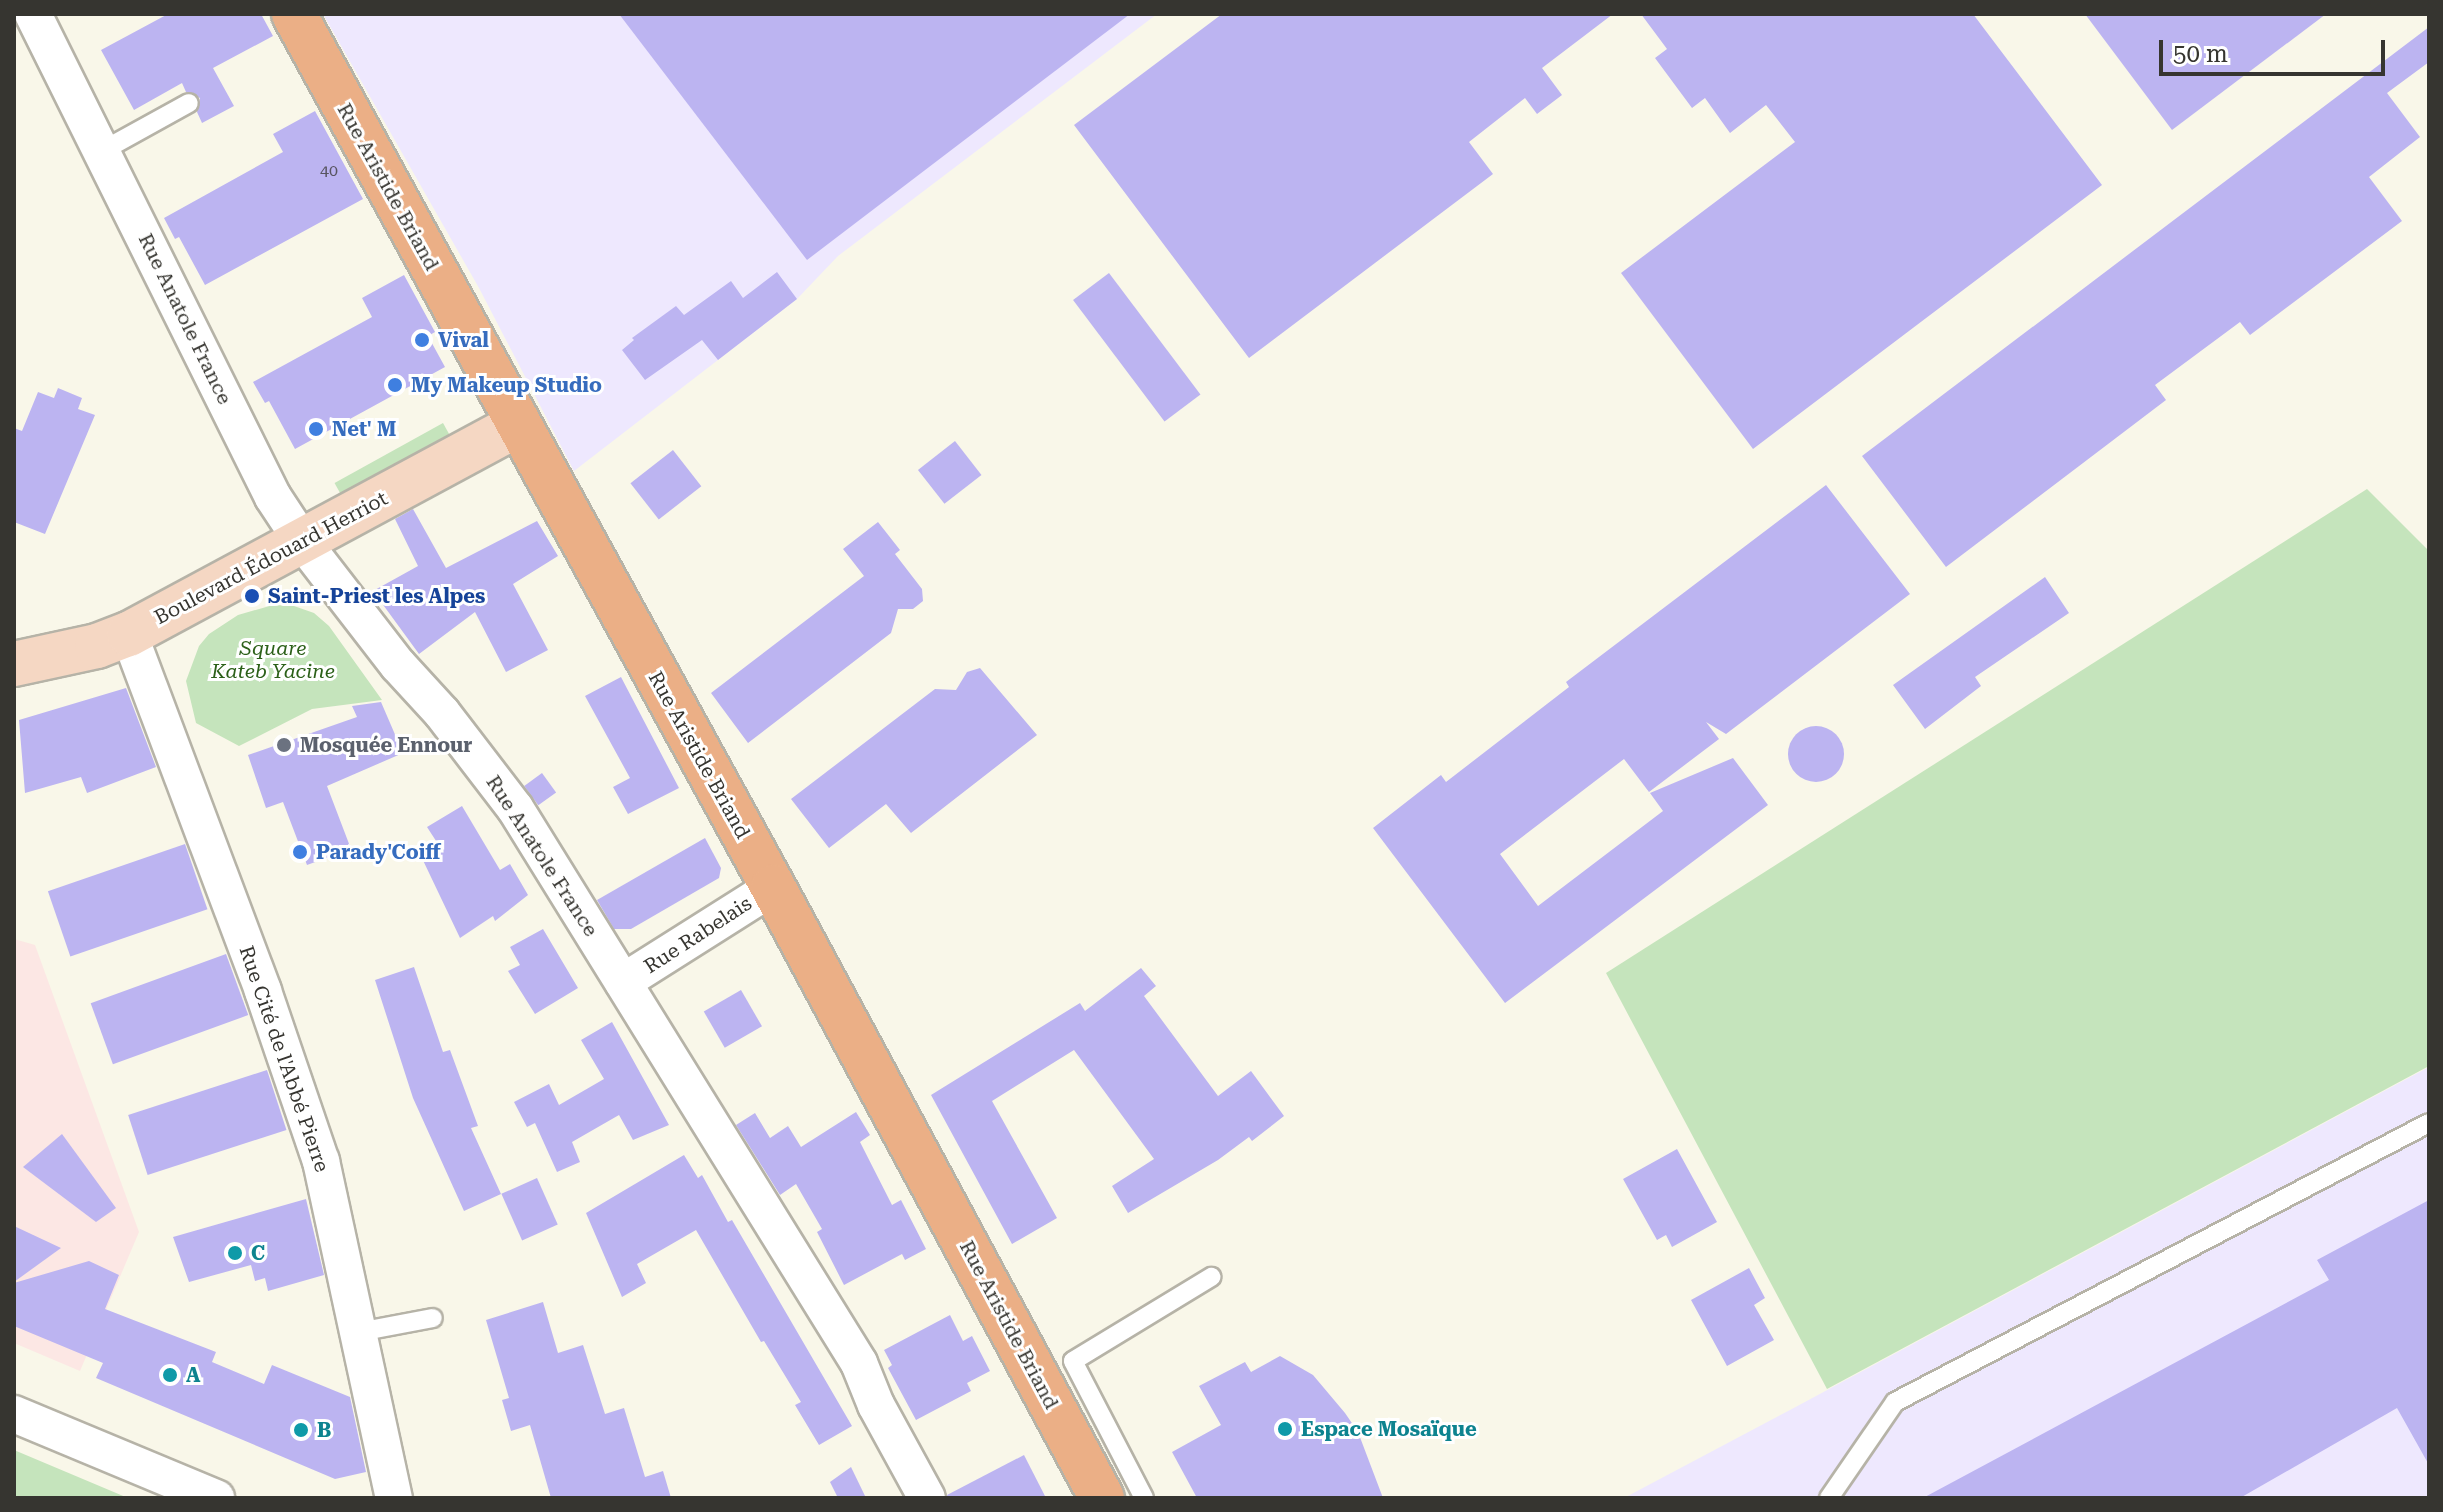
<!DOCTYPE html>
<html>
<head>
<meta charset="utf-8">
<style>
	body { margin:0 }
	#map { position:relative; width:2443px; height:1512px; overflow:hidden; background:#f9f7e9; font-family:"Roboto Serif",serif }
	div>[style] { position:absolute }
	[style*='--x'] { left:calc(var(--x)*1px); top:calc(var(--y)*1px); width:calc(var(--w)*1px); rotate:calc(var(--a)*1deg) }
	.industrial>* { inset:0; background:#eee8fe }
	.education>* { inset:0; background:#fce7e4 }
	.green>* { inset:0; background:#c5e4bc; transform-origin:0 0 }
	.building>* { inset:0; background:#bcb4f1; transform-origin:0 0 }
	.round { border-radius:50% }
	.roads { filter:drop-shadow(2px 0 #b6b3a7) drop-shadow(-2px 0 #b6b3a7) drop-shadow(0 2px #b6b3a7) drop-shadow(0 -2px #b6b3a7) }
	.service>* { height:18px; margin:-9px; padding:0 9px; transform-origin:9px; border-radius:9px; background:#fff }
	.minor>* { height:36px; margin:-18px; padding:0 18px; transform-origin:18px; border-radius:18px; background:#fff }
	.secondary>* { height:44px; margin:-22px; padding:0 22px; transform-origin:22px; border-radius:22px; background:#f5d7c3 }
	.primary>* { height:44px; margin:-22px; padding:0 22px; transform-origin:22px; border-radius:22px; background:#ebaf86 }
	.dots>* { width:22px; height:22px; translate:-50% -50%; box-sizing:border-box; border:4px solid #fff; border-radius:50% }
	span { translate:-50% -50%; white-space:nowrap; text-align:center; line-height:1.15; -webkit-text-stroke:6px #fff; paint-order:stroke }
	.number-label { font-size:16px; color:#585560 }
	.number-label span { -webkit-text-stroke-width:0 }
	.street-label { font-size:20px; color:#363530 }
	.shop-label { font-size:20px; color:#366cbe; font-weight:700 }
	.left { translate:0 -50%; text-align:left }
	.transit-label { font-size:20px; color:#164399; font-weight:700 }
	.park-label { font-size:20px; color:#2c6019; font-style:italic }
	.worship-label { font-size:20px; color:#5b616d; font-weight:700 }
	.culture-label { font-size:20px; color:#0d838f; font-weight:700 }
	.frame { position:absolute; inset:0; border:16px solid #363530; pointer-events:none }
	.scale { position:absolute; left:2159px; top:40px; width:226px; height:36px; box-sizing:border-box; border:4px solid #363530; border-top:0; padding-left:10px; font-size:24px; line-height:28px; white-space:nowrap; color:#363530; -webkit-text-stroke:6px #fff; paint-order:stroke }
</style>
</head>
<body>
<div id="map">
	<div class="industrial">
		<i style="clip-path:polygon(323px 14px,1157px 14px,838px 256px,797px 299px,574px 471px,479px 288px)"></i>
		<i style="clip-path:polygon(2429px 1067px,2429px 1498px,1624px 1498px,1790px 1410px)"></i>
	</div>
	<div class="education">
		<i style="clip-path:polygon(14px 939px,35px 945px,139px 1232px,80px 1371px,14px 1343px)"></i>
	</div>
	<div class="green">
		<i style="left:443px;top:423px;width:18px;height:124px;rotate:61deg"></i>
		<i style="clip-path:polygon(2367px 489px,2429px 551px,2429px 1066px,1827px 1389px,1606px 973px)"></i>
		<i style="clip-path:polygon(273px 605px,294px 606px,314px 613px,329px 626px,382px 700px,312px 709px,239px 746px,196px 723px,186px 681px,199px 646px,209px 634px,238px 615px)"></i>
		<i style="clip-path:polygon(14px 1450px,128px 1498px,14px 1498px)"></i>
	</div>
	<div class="building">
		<i style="clip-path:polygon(168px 14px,261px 14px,273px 36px,213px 68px,234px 106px,202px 123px,197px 112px,200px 98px,186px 92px,182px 83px,134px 110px,101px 50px)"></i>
		<i style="clip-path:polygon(619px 14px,1130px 14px,807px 260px)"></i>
		<i style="clip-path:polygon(1222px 14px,1613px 14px,1542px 68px,1562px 95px,1537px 114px,1525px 98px,1469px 142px,1493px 174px,1249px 358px,1074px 125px)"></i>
		<i style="clip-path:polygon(1641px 14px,1973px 14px,2102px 185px,1753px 449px,1621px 273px,1795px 142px,1766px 105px,1730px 133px,1705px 98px,1692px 108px,1655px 58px,1667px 49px)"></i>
		<i style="clip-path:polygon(2085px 14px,2326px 14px,2172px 130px)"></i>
		<i style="clip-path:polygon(2429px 27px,2429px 62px,2387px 93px,2420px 137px,2369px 177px,2402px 221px,2250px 335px,2240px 322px,2155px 385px,2166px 400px,1946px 567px,1862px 456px)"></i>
		<i style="clip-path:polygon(315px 111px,363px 199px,205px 285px,179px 237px,175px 239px,164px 218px,283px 152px,273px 134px)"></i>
		<i style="clip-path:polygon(777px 272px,797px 299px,718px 360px,702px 340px,645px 380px,622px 350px,634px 340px,632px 338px,676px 306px,684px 315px,731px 281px,743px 298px)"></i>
		<i style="left:1109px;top:273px;width:152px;height:45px;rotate:53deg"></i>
		<i style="clip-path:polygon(404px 275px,435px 332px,428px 336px,445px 367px,295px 449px,269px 401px,265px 403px,253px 382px,372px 317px,362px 298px)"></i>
		<i style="clip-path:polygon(58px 388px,82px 398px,78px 409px,95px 415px,45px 534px,14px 522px,14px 428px,22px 431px,38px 392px,54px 398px)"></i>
		<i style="left:955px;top:441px;width:43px;height:47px;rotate:52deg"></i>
		<i style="left:673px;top:450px;width:46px;height:54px;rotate:52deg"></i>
		<i style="clip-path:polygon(1826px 485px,1910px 594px,1726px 734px,1706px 722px,1719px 739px,1649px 792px,1624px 759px,1500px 854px,1538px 906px,1663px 811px,1650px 793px,1733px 758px,1768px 805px,1505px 1003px,1373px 828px,1441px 775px,1446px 782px,1569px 687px,1566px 682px)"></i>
		<i style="clip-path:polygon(413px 509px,446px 568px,537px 521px,558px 556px,513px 584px,548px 650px,506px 672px,475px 612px,419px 654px,373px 591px,418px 566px,395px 519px)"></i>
		<i style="clip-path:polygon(878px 522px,900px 550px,895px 554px,922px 589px,923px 601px,913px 609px,898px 609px,891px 633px,748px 743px,711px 693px,864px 576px,843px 549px)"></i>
		<i style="clip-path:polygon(2045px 577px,2069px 613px,1975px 677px,1981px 686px,1925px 729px,1893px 685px)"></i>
		<i style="clip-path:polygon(980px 668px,1037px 735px,911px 833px,886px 804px,829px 848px,791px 799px,935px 689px,956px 690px,967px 672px)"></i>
		<i style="clip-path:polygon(621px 677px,679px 788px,628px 814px,613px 787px,630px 778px,585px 696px)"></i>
		<i style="clip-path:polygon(126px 688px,156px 767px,87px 793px,81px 777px,25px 793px,19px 720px)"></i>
		<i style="clip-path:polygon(381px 702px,403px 753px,327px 786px,351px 849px,307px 865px,283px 802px,266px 808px,248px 755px,357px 717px,352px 706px)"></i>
		<i class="round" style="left:1788px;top:726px;width:56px;height:56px"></i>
		<i style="left:542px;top:773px;width:24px;height:22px;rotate:54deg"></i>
		<i style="clip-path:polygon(462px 806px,500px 870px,510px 864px,528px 895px,495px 921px,493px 916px,460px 938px,420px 854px,438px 844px,427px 827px)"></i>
		<i style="clip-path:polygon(705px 838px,721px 868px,719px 878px,631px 929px,614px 929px,597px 900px)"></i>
		<i style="left:185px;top:844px;width:69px;height:145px;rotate:71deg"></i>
		<i style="clip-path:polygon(543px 929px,578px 988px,535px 1014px,508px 971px,520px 965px,510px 947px)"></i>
		<i style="left:226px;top:954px;width:65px;height:144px;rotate:70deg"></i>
		<i style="clip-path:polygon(414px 967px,443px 1052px,450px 1050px,478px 1126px,471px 1128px,501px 1194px,464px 1211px,413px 1098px,375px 980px)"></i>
		<i style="clip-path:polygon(1141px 968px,1156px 986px,1144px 996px,1218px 1096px,1251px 1071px,1284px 1116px,1252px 1141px,1249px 1137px,1218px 1160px,1128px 1213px,1112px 1186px,1154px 1159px,1074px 1050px,992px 1101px,1057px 1218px,1012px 1244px,931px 1095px,1080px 1003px,1085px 1011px)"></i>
		<i style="left:741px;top:990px;width:42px;height:43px;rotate:60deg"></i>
		<i style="clip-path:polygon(612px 1022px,669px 1125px,633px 1140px,619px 1115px,572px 1142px,580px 1162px,557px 1172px,535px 1123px,527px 1127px,514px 1102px,549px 1084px,559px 1105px,604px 1079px,581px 1040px)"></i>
		<i style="left:267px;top:1070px;width:63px;height:146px;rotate:72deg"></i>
		<i style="clip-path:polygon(856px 1112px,870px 1135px,860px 1142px,892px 1205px,901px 1200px,926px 1249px,905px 1260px,902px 1254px,844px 1285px,817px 1232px,822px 1229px,796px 1184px,780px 1195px,736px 1125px,755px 1113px,770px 1138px,788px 1126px,801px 1147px)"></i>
		<i style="clip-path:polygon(62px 1134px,116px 1208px,96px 1222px,23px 1167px)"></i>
		<i style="clip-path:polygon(1677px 1149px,1717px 1222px,1672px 1247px,1666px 1235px,1657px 1240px,1623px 1179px)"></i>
		<i style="clip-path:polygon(684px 1155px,698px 1178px,702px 1175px,728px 1222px,732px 1220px,852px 1426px,819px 1445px,795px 1405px,801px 1402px,764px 1341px,761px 1342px,696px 1230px,637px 1264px,646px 1283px,622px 1297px,586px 1213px)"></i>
		<i style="left:537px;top:1178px;width:51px;height:39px;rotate:66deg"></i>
		<i style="clip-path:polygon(306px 1199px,324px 1275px,268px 1291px,265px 1278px,255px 1281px,251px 1265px,189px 1282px,173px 1237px)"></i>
		<i style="clip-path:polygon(2429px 1200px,2429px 1465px,2397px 1408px,2240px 1498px,1923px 1498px,2329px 1280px,2317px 1260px)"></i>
		<i style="clip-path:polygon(14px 1226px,61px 1248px,14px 1282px)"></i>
		<i style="clip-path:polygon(89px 1261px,119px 1275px,105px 1309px,216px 1352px,212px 1362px,264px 1384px,272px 1365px,350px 1397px,366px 1472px,335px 1479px,96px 1378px,103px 1363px,14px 1326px,14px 1283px)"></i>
		<i style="clip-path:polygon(1749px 1268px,1765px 1298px,1754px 1305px,1774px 1340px,1727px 1366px,1691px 1300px)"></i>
		<i style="clip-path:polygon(543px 1302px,558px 1353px,583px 1345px,605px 1414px,624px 1408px,645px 1477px,663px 1471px,671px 1498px,551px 1498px,530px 1425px,511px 1431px,502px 1400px,509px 1398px,486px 1320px)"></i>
		<i style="clip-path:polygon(950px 1315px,963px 1341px,972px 1336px,990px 1371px,967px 1383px,971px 1391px,916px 1420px,888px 1368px,892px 1365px,884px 1350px)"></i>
		<i style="clip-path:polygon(1280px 1356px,1313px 1375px,1345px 1413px,1358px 1432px,1383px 1498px,1197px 1498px,1172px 1452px,1221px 1425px,1199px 1386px,1245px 1362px,1251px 1372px)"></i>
		<i style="clip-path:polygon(1024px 1455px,1046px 1498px,948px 1498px,947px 1495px)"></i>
		<i style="clip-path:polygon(851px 1467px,866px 1498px,838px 1498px,830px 1482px)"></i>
	</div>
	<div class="roads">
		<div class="service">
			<i style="--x:102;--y:151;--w:99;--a:-28.9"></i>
			<i style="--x:359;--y:1332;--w:75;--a:-10.7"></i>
			<i style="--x:1144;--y:1498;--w:154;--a:-117.4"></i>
			<i style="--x:1073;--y:1361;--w:162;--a:-31.3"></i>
			<i style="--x:1829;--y:1498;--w:116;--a:-55.5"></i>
			<i style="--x:1895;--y:1402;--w:602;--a:-27.59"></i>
		</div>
		<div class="minor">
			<i style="--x:33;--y:14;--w:539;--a:63.58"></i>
			<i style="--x:273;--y:497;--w:53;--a:56.6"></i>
			<i style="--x:302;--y:541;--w:157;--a:52.3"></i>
			<i style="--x:398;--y:665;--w:65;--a:47.5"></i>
			<i style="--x:442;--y:713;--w:120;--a:52.5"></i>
			<i style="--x:515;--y:808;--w:653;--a:58.21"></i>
			<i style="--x:859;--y:1363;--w:45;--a:68"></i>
			<i style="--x:876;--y:1405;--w:106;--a:61.3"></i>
			<i style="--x:129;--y:634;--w:381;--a:69.4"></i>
			<i style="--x:263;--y:991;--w:180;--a:71.2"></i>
			<i style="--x:321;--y:1161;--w:345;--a:77.8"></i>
			<i style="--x:623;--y:982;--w:178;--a:-32.3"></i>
			<i style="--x:14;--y:1414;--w:219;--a:22.6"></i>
		</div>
		<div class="secondary">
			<i style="--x:14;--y:664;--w:85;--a:-12.2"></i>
			<i style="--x:97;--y:646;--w:34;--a:-21"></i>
			<i style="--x:129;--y:634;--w:441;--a:-28.3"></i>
		</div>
		<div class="primary">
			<i style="--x:294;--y:14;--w:996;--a:61.25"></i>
			<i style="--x:773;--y:887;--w:694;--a:61.7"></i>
		</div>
	</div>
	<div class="dots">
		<i style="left:422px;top:340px;background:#3f7fe0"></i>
		<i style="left:395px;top:385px;background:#3f7fe0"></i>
		<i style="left:316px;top:429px;background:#3f7fe0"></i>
		<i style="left:252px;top:596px;background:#1a4fb4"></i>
		<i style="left:284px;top:745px;background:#6b7280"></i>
		<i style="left:300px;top:852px;background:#3f7fe0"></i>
		<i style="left:235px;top:1253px;background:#0f9aa8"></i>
		<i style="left:170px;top:1375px;background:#0f9aa8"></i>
		<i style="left:1285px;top:1429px;background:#0f9aa8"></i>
		<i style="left:301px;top:1430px;background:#0f9aa8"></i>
	</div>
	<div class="number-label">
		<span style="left:329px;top:171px">40</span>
	</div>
	<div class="street-label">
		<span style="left:388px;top:187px;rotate:61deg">Rue Aristide Briand</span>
		<span style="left:185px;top:319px;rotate:64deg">Rue Anatole France</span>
		<span style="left:271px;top:558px;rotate:-28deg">Boulevard Édouard Herriot</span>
		<span style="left:699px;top:755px;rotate:61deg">Rue Aristide Briand</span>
		<span style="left:542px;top:856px;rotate:57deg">Rue Anatole France</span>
		<span style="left:698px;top:935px;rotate:-33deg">Rue Rabelais</span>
		<span style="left:284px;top:1059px;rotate:71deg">Rue Cité de l'Abbé Pierre</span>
		<span style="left:1009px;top:1325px;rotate:62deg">Rue Aristide Briand</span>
	</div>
	<div class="shop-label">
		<span class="left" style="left:438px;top:340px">Vival</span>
		<span class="left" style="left:411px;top:385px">My Makeup Studio</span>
		<span class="left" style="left:332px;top:429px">Net' M</span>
		<span class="left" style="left:316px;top:852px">Parady'Coiff</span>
	</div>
	<div class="transit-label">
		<span class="left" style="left:268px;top:596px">Saint-Priest les Alpes</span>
	</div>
	<div class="park-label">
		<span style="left:273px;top:660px">Square<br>Kateb Yacine</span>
	</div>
	<div class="worship-label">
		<span class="left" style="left:300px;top:745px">Mosquée Ennour</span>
	</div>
	<div class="culture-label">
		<span class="left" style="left:251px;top:1253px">C</span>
		<span class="left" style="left:186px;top:1375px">A</span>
		<span class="left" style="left:1301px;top:1429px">Espace Mosaïque</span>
		<span class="left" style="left:317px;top:1430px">B</span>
	</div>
	<div class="frame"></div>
	<div class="scale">50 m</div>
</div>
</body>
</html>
